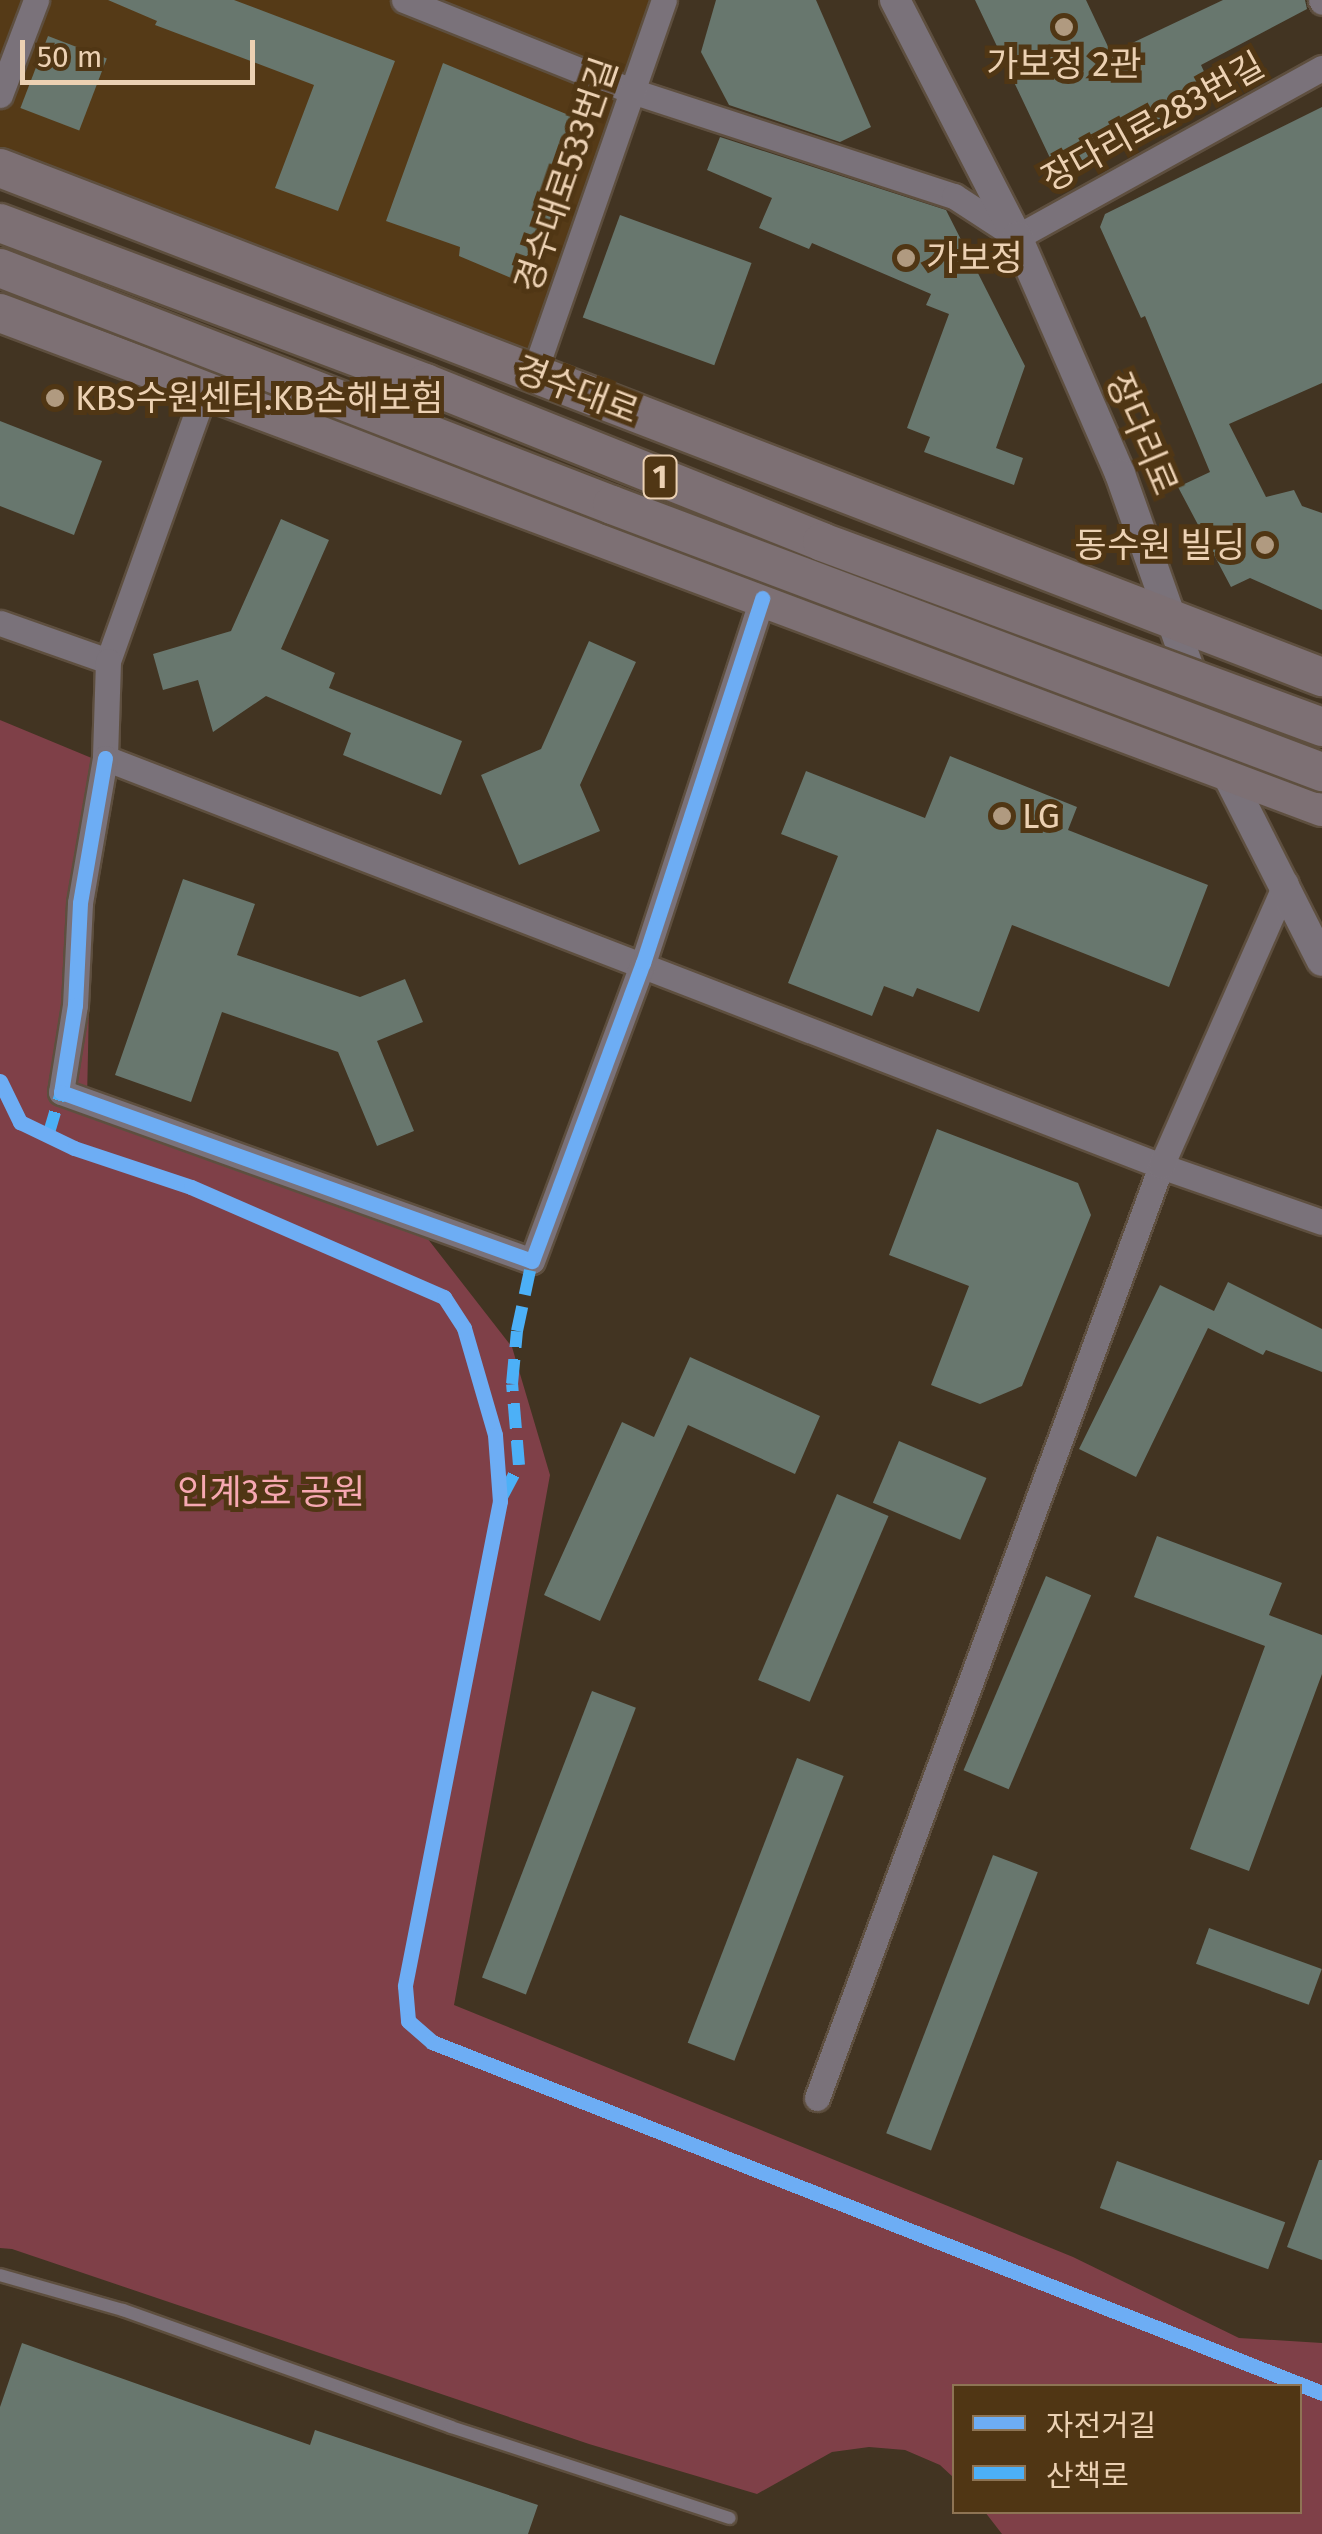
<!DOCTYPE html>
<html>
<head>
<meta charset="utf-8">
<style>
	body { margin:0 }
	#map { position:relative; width:1322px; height:2534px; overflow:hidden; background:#423422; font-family:"Fira Sans","Noto Sans KR",sans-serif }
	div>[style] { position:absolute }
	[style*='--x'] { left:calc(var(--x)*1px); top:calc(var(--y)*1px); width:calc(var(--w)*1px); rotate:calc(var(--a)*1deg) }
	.built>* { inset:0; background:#553a17 }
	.green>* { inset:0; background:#7f4048 }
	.building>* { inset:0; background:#68776e; transform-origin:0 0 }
	.roads { filter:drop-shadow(2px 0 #5e4f3f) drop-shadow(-2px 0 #5e4f3f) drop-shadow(0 2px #5e4f3f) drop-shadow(0 -2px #5e4f3f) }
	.service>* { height:12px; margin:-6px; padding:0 6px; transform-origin:6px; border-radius:6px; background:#7a727a }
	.minor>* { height:25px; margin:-12.5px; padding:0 12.5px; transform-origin:12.5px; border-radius:12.5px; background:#7a727a }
	.tertiary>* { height:30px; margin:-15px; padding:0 15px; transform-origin:15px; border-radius:15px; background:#7a727a }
	.primary>* { height:38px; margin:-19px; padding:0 19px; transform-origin:19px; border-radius:19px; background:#7d7074 }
	.bridges { filter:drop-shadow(2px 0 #5e4f3f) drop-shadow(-2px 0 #5e4f3f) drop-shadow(0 2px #5e4f3f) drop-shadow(0 -2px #5e4f3f) }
	.primary-bridge>* { height:38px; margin:-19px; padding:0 19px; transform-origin:19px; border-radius:19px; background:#7d7074 }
	.quiet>* { height:12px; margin-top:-6px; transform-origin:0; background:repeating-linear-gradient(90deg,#4cb0f7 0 25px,transparent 0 37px) }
	.cycleway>* { height:15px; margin:-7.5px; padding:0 7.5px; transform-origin:7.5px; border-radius:7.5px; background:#6dadf4 }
	.dots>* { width:28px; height:28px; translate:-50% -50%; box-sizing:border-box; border:5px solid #503614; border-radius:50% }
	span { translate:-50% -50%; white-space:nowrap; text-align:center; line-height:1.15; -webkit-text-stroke:10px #503614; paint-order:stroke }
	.shield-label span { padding:2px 8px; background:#503614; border:2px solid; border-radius:8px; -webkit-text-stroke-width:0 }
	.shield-label { font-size:32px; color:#ecd1b3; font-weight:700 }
	.poi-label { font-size:35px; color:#ecd1b3 }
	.left { translate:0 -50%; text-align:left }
	.right { translate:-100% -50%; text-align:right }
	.street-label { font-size:35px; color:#ecd1b3 }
	.park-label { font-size:35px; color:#f7a8b2 }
	.legend { position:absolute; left:952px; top:2384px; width:350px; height:130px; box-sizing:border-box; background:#503614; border:2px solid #8e7454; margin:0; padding:12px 18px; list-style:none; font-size:30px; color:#ecd1b3 }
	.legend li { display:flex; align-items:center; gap:20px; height:50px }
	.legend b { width:50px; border:2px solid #8e7454 }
	.scale { position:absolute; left:20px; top:40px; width:235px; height:45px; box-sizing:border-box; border:5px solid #ecd1b3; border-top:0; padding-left:12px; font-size:30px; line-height:35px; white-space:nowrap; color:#ecd1b3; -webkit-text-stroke:8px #503614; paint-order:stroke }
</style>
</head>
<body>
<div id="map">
	<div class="built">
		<i style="clip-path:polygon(0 0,652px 0,527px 350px,0 159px)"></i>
	</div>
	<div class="green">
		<i style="clip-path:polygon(0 720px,94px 759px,87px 1101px,403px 1207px,512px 1347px,550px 1475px,454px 2005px,1073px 2257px,1239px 2338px,1322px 2343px,1322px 2534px,1002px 2534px,985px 2512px,1300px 2512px,1300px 2386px,954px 2386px,954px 2478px,940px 2465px,905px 2450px,869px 2447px,832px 2452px,757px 2494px,589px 2444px,12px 2249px,0 2248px)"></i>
	</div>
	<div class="building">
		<i style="clip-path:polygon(108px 0,234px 0,395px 61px,338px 211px,275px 188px,314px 85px,155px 25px,157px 21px)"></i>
		<i style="clip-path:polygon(716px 0,816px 0,871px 127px,840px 142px,729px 105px,701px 52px)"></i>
		<i style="clip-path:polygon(975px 0,1086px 0,1111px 53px,1223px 0,1305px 0,1307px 9px,1201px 65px,1214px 93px,1146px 125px,1149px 134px,1080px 167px,1064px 167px,1051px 160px)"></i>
		<i style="left:48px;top:36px;width:63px;height:77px;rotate:21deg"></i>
		<i style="clip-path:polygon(443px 63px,588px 123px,566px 181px,559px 179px,555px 216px,541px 235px,528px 240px,528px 255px,514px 265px,511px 278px,459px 256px,460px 247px,386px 221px)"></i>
		<i style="clip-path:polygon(1322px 107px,1322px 383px,1229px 424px,1266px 497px,1294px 490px,1302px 506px,1322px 513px,1322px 610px,1250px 578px,1231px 587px,1178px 487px,1210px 472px,1145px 316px,1141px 318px,1100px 227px,1105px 214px)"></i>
		<i style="clip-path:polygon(720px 137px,946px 210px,1025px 366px,996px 448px,1023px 458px,1014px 485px,924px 452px,930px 437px,907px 428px,949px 314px,926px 305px,931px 294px,812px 243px,809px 249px,759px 228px,772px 198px,707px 170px)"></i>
		<i style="left:620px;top:215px;width:140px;height:109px;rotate:20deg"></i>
		<i style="clip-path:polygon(0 421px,102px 461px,74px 535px,0 506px)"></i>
		<i style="clip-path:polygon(281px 519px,329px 540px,281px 649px,335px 673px,329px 688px,462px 741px,441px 795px,343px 755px,351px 733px,266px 696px,213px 732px,198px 680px,163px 690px,153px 654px,231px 631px)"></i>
		<i style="clip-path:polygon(589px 641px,636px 662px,580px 785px,600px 831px,519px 865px,481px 775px,541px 749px)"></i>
		<i style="clip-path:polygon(950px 756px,1077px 807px,1068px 830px,1208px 885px,1169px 987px,1012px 925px,979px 1012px,917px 988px,913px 997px,884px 986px,872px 1016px,788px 983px,838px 856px,781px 834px,806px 771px,925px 818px)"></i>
		<i style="clip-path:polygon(183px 879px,255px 904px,237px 955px,360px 997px,405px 979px,423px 1022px,377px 1041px,414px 1131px,377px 1146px,338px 1052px,222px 1012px,191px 1102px,115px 1075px)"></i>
		<i style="clip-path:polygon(937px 1129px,1078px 1183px,1091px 1215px,1022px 1386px,980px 1404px,931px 1385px,969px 1286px,889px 1255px)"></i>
		<i style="clip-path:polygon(1228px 1282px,1322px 1329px,1322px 1372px,1266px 1350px,1263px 1355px,1208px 1328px,1136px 1477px,1079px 1449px,1160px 1285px,1214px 1311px)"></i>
		<i style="clip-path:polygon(690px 1357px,820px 1416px,795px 1474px,688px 1425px,600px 1621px,544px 1595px,622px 1422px,654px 1437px)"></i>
		<i style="left:899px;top:1441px;width:95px;height:67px;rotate:23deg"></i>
		<i style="left:837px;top:1494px;width:56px;height:202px;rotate:23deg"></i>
		<i style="clip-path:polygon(1157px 1536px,1282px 1583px,1269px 1615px,1322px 1635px,1322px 1674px,1249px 1871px,1190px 1849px,1265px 1646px,1134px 1597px)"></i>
		<i style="left:1046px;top:1576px;width:49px;height:211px;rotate:23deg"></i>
		<i style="left:592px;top:1691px;width:47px;height:307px;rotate:21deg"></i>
		<i style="left:797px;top:1758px;width:50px;height:305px;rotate:21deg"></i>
		<i style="left:993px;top:1855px;width:48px;height:298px;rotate:21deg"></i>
		<i style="left:1209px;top:1928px;width:120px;height:38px;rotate:20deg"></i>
		<i style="clip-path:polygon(1319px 2160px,1322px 2160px,1322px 2260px,1287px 2247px)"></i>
		<i style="left:1117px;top:2161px;width:179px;height:50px;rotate:20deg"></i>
		<i style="clip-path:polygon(22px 2343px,310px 2445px,315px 2430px,538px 2505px,528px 2534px,0 2534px,0 2407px)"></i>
	</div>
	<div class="roads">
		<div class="service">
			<i style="--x:0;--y:2275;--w:128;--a:15.9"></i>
			<i style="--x:123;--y:2310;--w:348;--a:19.6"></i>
			<i style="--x:451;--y:2427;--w:293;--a:18.1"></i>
		</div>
		<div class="minor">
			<i style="--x:404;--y:0;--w:245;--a:21.8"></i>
			<i style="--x:632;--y:91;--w:339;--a:18.1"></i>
			<i style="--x:954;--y:196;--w:75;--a:33.1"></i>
			<i style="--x:1017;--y:237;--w:349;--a:-29"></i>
			<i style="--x:1321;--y:0;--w:2;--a:63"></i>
			<i style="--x:0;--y:95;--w:102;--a:-69.2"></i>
			<i style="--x:534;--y:373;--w:395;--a:-70.8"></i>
			<i style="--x:0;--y:623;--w:114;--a:19.4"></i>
			<i style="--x:108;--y:661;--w:288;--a:-70.3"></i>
			<i style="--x:108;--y:661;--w:97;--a:91.8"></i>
			<i style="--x:105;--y:758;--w:1132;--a:21.12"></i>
			<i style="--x:1161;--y:1166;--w:170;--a:19.2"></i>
			<i style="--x:105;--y:758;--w:147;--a:99.8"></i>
			<i style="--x:80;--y:903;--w:102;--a:92.8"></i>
			<i style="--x:75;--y:1005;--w:88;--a:99.1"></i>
			<i style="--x:61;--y:1092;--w:500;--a:19.74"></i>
			<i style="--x:532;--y:1261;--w:318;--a:-69.6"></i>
			<i style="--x:643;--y:963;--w:384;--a:-71.9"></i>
			<i style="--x:817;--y:2098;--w:993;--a:-69.74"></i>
			<i style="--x:1161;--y:1166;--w:309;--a:-66.2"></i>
		</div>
		<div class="tertiary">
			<i style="--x:895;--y:0;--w:267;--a:62.8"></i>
			<i style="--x:1017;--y:237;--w:258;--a:66.5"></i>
			<i style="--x:1120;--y:474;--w:314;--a:70.5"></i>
			<i style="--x:1225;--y:770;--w:214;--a:63.1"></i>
		</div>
		<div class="primary">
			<i style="--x:0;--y:168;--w:1417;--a:21.06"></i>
			<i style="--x:0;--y:313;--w:1411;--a:20.49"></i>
		</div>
	</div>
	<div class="bridges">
		<div class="primary-bridge">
			<i style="--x:0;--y:223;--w:454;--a:20.6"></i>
			<i style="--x:425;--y:383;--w:428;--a:21.8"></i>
			<i style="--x:822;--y:542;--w:533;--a:20.3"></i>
			<i style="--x:0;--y:268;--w:656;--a:21.17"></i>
			<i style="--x:612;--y:505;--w:759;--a:20.61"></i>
		</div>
	</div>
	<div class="quiet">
		<i style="--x:48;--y:1136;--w:46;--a:-73.5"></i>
		<i style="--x:502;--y:1497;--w:36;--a:-62"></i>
		<i style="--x:519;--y:1465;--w:81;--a:-94.9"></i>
		<i style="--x:512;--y:1384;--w:53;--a:-84.6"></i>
		<i style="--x:517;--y:1331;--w:72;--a:-77.9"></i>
	</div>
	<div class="cycleway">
		<i style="--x:105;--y:758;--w:147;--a:99.8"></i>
		<i style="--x:80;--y:903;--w:102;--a:92.8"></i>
		<i style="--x:75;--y:1005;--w:88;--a:99.1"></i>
		<i style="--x:61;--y:1092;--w:500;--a:19.74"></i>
		<i style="--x:532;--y:1261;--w:318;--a:-69.6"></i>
		<i style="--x:643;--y:963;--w:384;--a:-71.9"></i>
		<i style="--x:0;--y:1081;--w:46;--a:64"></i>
		<i style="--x:20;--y:1122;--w:60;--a:25.7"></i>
		<i style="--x:74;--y:1148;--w:123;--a:18.4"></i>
		<i style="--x:191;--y:1187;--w:276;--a:23.5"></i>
		<i style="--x:444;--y:1297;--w:37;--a:57"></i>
		<i style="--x:464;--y:1328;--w:111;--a:73.8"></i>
		<i style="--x:495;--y:1435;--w:66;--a:85.7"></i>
		<i style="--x:500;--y:1501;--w:494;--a:101.1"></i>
		<i style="--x:405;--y:1986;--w:35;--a:85"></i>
		<i style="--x:408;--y:2021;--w:32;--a:41"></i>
		<i style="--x:432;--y:2042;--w:957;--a:21.52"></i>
	</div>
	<div class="dots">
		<i style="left:1064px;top:27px;background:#b09a80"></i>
		<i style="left:906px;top:258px;background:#b09a80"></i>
		<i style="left:55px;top:398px;background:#b09a80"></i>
		<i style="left:1265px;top:545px;background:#b09a80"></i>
		<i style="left:1002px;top:816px;background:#b09a80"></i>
	</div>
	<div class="shield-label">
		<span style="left:660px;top:477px">1</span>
	</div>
	<div class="poi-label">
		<span style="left:1064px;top:64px">가보정 2관</span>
		<span class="left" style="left:926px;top:258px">가보정</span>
		<span class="left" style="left:75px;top:398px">KBS수원센터.KB손해보험</span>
		<span class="right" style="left:1245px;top:545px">동수원 빌딩</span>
		<span class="left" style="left:1022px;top:816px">LG</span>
	</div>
	<div class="street-label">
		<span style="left:1153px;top:122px;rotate:-29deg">장다리로283번길</span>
		<span style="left:566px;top:175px;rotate:-71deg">경수대로533번길</span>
		<span style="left:577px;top:390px;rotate:21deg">경수대로</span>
		<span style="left:1142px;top:434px;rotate:67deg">장다리로</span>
	</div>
	<div class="park-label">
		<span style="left:271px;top:1492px">인계3호 공원</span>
	</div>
	<ul class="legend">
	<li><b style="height:12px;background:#6dadf4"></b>자전거길</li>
	<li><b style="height:12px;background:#4cb0f7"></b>산책로</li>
	</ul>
	<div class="scale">50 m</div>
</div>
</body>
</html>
